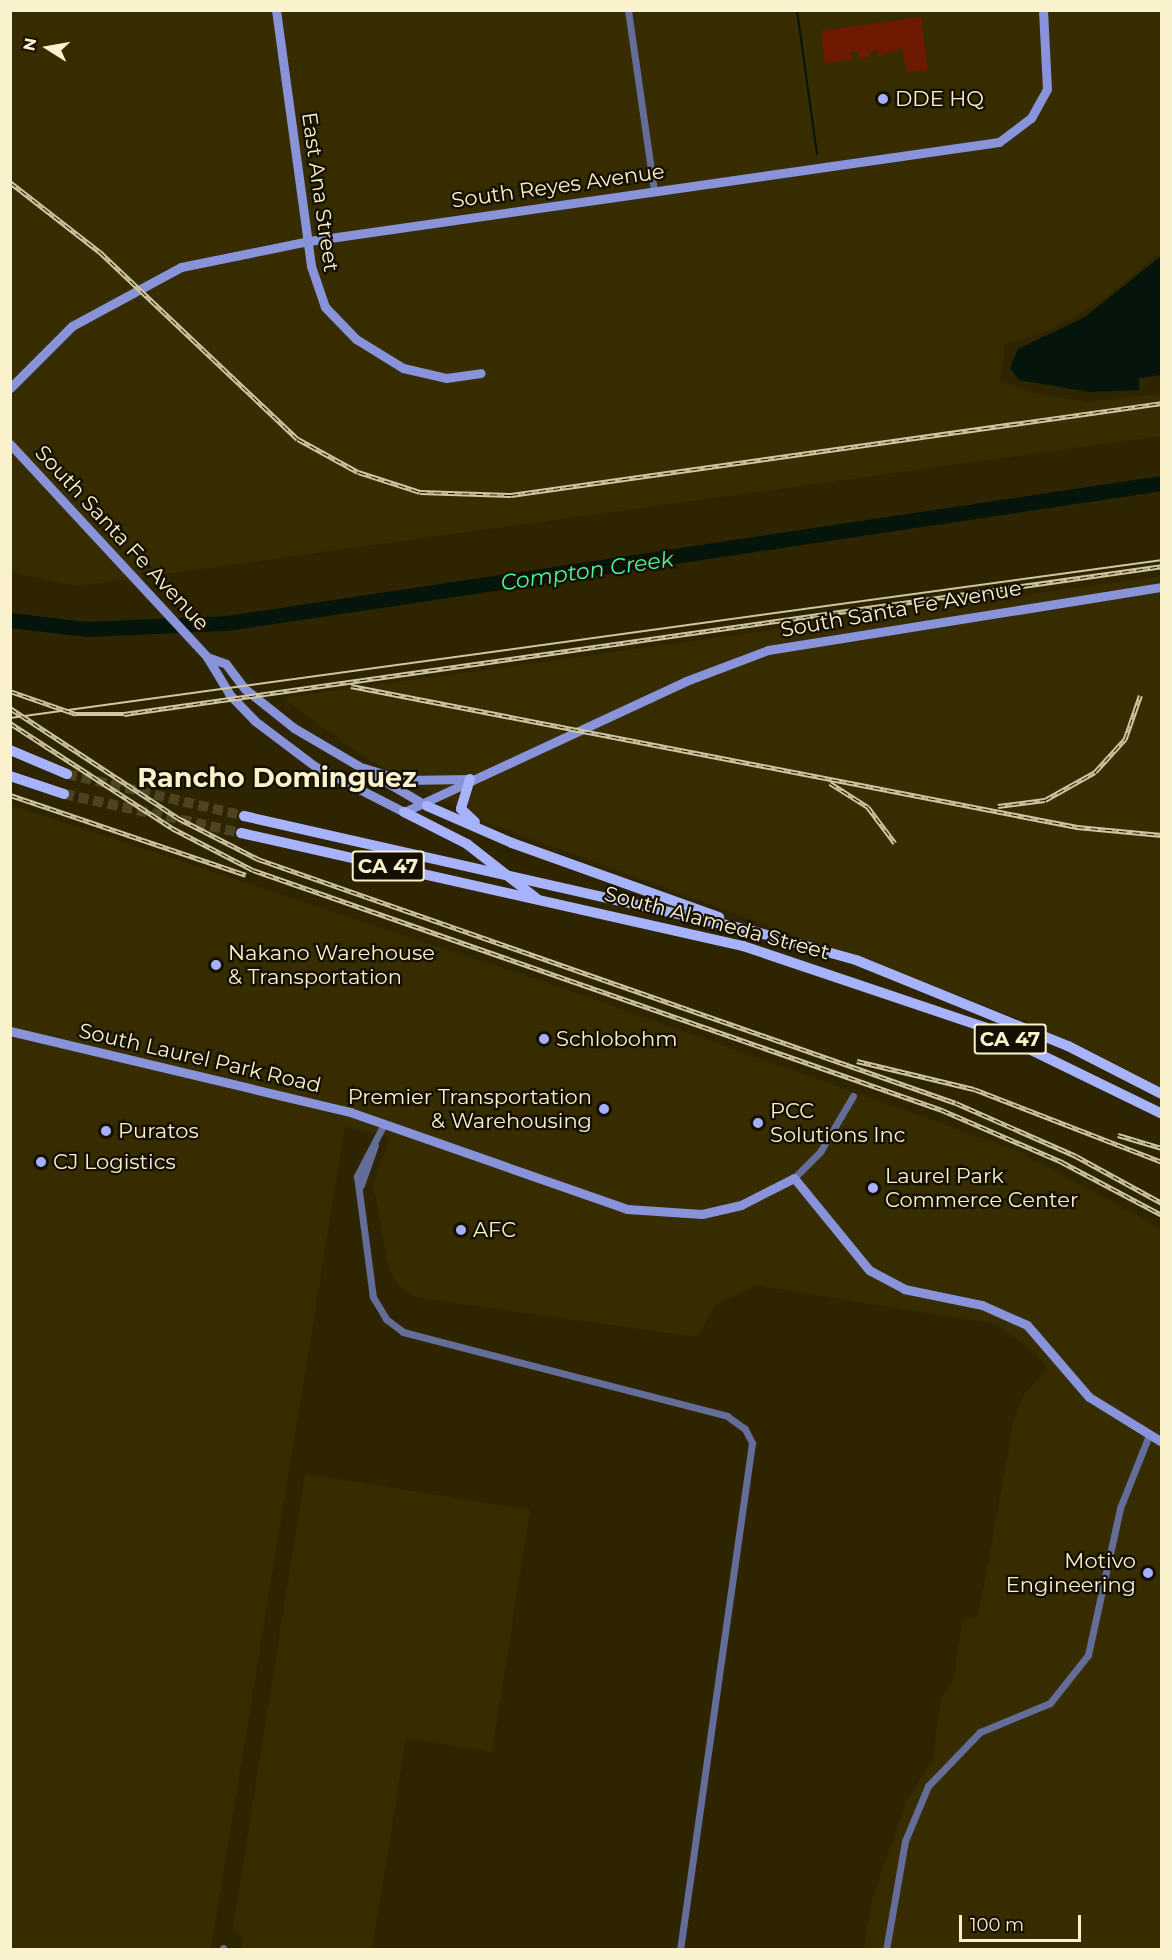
<!DOCTYPE html>
<html>
<head>
<meta charset="utf-8">
<style>
	body { margin:0 }
	#map { position:relative; width:1172px; height:1960px; overflow:hidden; background:#2e2500; font-family:Montserrat,sans-serif }
	div>[style] { position:absolute }
	[style*='--x'] { left:calc(var(--x)*1px); top:calc(var(--y)*1px); width:calc(var(--w)*1px); rotate:calc(var(--a)*1deg) }
	.built>* { inset:0; background:#362c00 }
	.green>* { inset:0; background:#6d1a00 }
	.water>* { inset:0; background:#05150b }
	.stream>* { height:2px; margin:-1px; padding:0 1px; transform-origin:1px; border-radius:1px; background:#05150b }
	.river>* { height:15px; margin:-7.5px; padding:0 7.5px; transform-origin:7.5px; border-radius:7.5px; background:#05150b }
	.primary-tunnel>* { height:10px; margin-top:-5px; transform-origin:0; background:repeating-linear-gradient(90deg,#4d441f 0 10px,transparent 0 15px) }
	.street>* { height:7px; margin:-3.5px; padding:0 3.5px; transform-origin:3.5px; border-radius:3.5px; background:#646c98 }
	.secondary>* { height:9px; margin:-4.5px; padding:0 4.5px; transform-origin:4.5px; border-radius:4.5px; background:#8893d9 }
	.primary>* { height:10px; margin:-5px; padding:0 5px; transform-origin:5px; border-radius:5px; background:#a7b3fc }
	.tram>* { height:1.5px; margin:-0.75px; padding:0 0.75px; transform-origin:0.75px; border-radius:0.75px; background:#cfc7a2 }
	.rail>* { height:4.5px; margin-top:-2.25px; transform-origin:0; background:repeating-linear-gradient(90deg,#140f00 0 7px,#cfc7a2 0 14px); box-sizing:border-box; border-block:2px solid #cfc7a2 }
	.dots>* { width:16px; height:16px; translate:-50% -50%; box-sizing:border-box; border:3px solid #140f00; border-radius:50% }
	span { translate:-50% -50%; white-space:nowrap; text-align:center; line-height:1.15; -webkit-text-stroke:4.5px #140f00; paint-order:stroke }
	.shield-label span { padding:2px 4px; background:#140f00; border:2px solid; border-radius:4px; -webkit-text-stroke-width:0 }
	.shield-label { font-size:20px; color:#faf2cd; font-weight:700 }
	.poi-label { font-size:21px; color:#faf2cd }
	.left { translate:0 -50%; text-align:left }
	.right { translate:-100% -50%; text-align:right }
	.street-label { font-size:21px; color:#faf2cd }
	.water-label { font-size:22px; color:#4cf6a0; font-style:italic }
	.district-label { font-size:27px; color:#faf2cd; font-weight:700 }
	.frame { position:absolute; inset:0; border:12px solid #faf2cd; pointer-events:none }
	.north { position:absolute; left:18px; top:18px; width:60px; height:60px; -webkit-text-stroke:4px #140f00; paint-order:stroke; rotate:281deg; font-size:16px; font-weight:700; line-height:24px; text-align:center; color:#faf2cd }
	.north::after { content:''; display:block; margin:auto; width:21px; height:27px; background:#faf2cd; clip-path:polygon(50% 0,100% 100%,50% 72%,0 100%) }
	.scale { position:absolute; left:959px; top:1915px; width:122px; height:27px; box-sizing:border-box; border:3px solid #faf2cd; border-top:0; padding-left:8px; font-size:18px; line-height:21px; white-space:nowrap; color:#faf2cd; -webkit-text-stroke:4px #140f00; paint-order:stroke }
</style>
</head>
<body>
<div id="map">
	<div class="built">
		<i style="clip-path:polygon(11px 11px,1161px 11px,1161px 252px,1102px 300px,1052px 329px,1005px 344px,1000px 381px,1034px 393px,1088px 402px,1161px 394px,1161px 436px,77px 586px,11px 572px)"></i>
		<i style="clip-path:polygon(1161px 576px,1161px 1088px,1029px 1022px,486px 822px,361px 755px,283px 698px)"></i>
		<i style="clip-path:polygon(11px 805px,542px 981px,1018px 1151px,1161px 1229px,1161px 1949px,864px 1949px,871px 1904px,906px 1802px,933px 1759px,941px 1699px,953px 1681px,963px 1619px,978px 1617px,1014px 1420px,1024px 1394px,1048px 1369px,1034px 1352px,996px 1324px,755px 1285px,716px 1304px,697px 1337px,415px 1297px,397px 1284px,389px 1267px,373px 1184px,390px 1138px,345px 1127px,211px 1949px,11px 1950px)"></i>
		<i style="clip-path:polygon(305px 1474px,530px 1510px,492px 1752px,406px 1738px,372px 1949px,241px 1949px,243px 1939px,233px 1928px)"></i>
	</div>
	<div class="green">
		<i style="clip-path:polygon(921px 17px,928px 70px,907px 72px,902px 48px,878px 56px,877px 50px,870px 51px,870px 57px,859px 59px,858px 51px,851px 52px,852px 60px,825px 63px,821px 31px)"></i>
	</div>
	<div class="water">
		<i style="clip-path:polygon(1161px 256px,1161px 375px,1139px 378px,1139px 390px,1089px 392px,1019px 380px,1010px 368px,1018px 349px,1085px 317px)"></i>
	</div>
	<div class="stream">
		<i style="--x:797;--y:10;--w:145;--a:82.1"></i>
	</div>
	<div class="river">
		<i style="--x:10;--y:620;--w:78;--a:6.7"></i>
		<i style="--x:87;--y:629;--w:140;--a:-2.5"></i>
		<i style="--x:227;--y:623;--w:945;--a:-8.52"></i>
	</div>
	<div class="primary-tunnel">
		<i style="--x:67;--y:774;--w:182;--a:13.3"></i>
		<i style="--x:64;--y:794;--w:181;--a:12.4"></i>
	</div>
	<div class="street">
		<i style="--x:628;--y:10;--w:183;--a:81.8"></i>
		<i style="--x:384;--y:1124;--w:59;--a:117.4"></i>
		<i style="--x:357;--y:1176;--w:122;--a:82.5"></i>
		<i style="--x:373;--y:1297;--w:26;--a:59"></i>
		<i style="--x:386;--y:1319;--w:21;--a:37"></i>
		<i style="--x:403;--y:1332;--w:335;--a:14.5"></i>
		<i style="--x:727;--y:1416;--w:22;--a:36"></i>
		<i style="--x:745;--y:1429;--w:16;--a:63"></i>
		<i style="--x:752;--y:1443;--w:512;--a:98.08"></i>
		<i style="--x:794;--y:1178;--w:37;--a:-45"></i>
		<i style="--x:820;--y:1152;--w:65;--a:-59.5"></i>
		<i style="--x:361;--y:1185;--w:42;--a:-70.7"></i>
		<i style="--x:223;--y:1948;--w:2;--a:90"></i>
		<i style="--x:886;--y:1950;--w:111;--a:-80.1"></i>
		<i style="--x:905;--y:1841;--w:60;--a:-67.3"></i>
		<i style="--x:928;--y:1786;--w:75;--a:-46.1"></i>
		<i style="--x:980;--y:1732;--w:76;--a:-22.5"></i>
		<i style="--x:1050;--y:1703;--w:61;--a:-51.6"></i>
		<i style="--x:1088;--y:1655;--w:150;--a:-77.7"></i>
		<i style="--x:1120;--y:1508;--w:79;--a:-68.3"></i>
	</div>
	<div class="secondary">
		<i style="--x:276;--y:10;--w:258;--a:82.2"></i>
		<i style="--x:311;--y:266;--w:43;--a:71.1"></i>
		<i style="--x:325;--y:307;--w:45;--a:45.9"></i>
		<i style="--x:356;--y:339;--w:55;--a:31.7"></i>
		<i style="--x:403;--y:368;--w:44;--a:13.1"></i>
		<i style="--x:446;--y:378;--w:35;--a:-8"></i>
		<i style="--x:10;--y:388;--w:88;--a:-45"></i>
		<i style="--x:72;--y:326;--w:124;--a:-28.4"></i>
		<i style="--x:181;--y:267;--w:131;--a:-11.5"></i>
		<i style="--x:309;--y:241;--w:697;--a:-8.16"></i>
		<i style="--x:999;--y:142;--w:40;--a:-37"></i>
		<i style="--x:1031;--y:118;--w:33;--a:-61"></i>
		<i style="--x:1047;--y:89;--w:79;--a:-92.9"></i>
		<i style="--x:10;--y:444;--w:290;--a:47.2"></i>
		<i style="--x:207;--y:657;--w:44;--a:58.8"></i>
		<i style="--x:230;--y:695;--w:36;--a:46"></i>
		<i style="--x:255;--y:721;--w:76;--a:37"></i>
		<i style="--x:316;--y:767;--w:99;--a:27.1"></i>
		<i style="--x:404;--y:812;--w:311;--a:-24.9"></i>
		<i style="--x:686;--y:681;--w:88;--a:-20.7"></i>
		<i style="--x:768;--y:650;--w:399;--a:-9.1"></i>
		<i style="--x:207;--y:657;--w:20;--a:20"></i>
		<i style="--x:226;--y:664;--w:31;--a:53"></i>
		<i style="--x:245;--y:689;--w:63;--a:38.5"></i>
		<i style="--x:294;--y:728;--w:154;--a:30.4"></i>
		<i style="--x:364;--y:768;--w:41;--a:17.1"></i>
		<i style="--x:403;--y:780;--w:67;--a:-0.9"></i>
		<i style="--x:10;--y:1031;--w:350;--a:13.4"></i>
		<i style="--x:350;--y:1112;--w:293;--a:19.3"></i>
		<i style="--x:627;--y:1209;--w:75;--a:3.8"></i>
		<i style="--x:702;--y:1214;--w:40;--a:-13"></i>
		<i style="--x:741;--y:1205;--w:59;--a:-27"></i>
		<i style="--x:794;--y:1178;--w:119;--a:50.8"></i>
		<i style="--x:869;--y:1270;--w:40;--a:28"></i>
		<i style="--x:904;--y:1289;--w:80;--a:11.6"></i>
		<i style="--x:982;--y:1305;--w:49;--a:24"></i>
		<i style="--x:1027;--y:1325;--w:95;--a:49.3"></i>
		<i style="--x:1089;--y:1397;--w:86;--a:31.7"></i>
	</div>
	<div class="primary">
		<i style="--x:10;--y:750;--w:62;--a:22.8"></i>
		<i style="--x:10;--y:776;--w:57;--a:18.4"></i>
		<i style="--x:470;--y:779;--w:31;--a:107"></i>
		<i style="--x:461;--y:809;--w:19;--a:43"></i>
		<i style="--x:427;--y:806;--w:93;--a:23.5"></i>
		<i style="--x:512;--y:843;--w:220;--a:19.7"></i>
		<i style="--x:404;--y:812;--w:71;--a:26.9"></i>
		<i style="--x:467;--y:844;--w:88;--a:38"></i>
		<i style="--x:244;--y:816;--w:518;--a:12.72"></i>
		<i style="--x:749;--y:930;--w:111;--a:15.7"></i>
		<i style="--x:856;--y:960;--w:229;--a:22.1"></i>
		<i style="--x:1068;--y:1046;--w:106;--a:27.1"></i>
		<i style="--x:241;--y:833;--w:515;--a:12.69"></i>
		<i style="--x:743;--y:946;--w:254;--a:18.6"></i>
		<i style="--x:984;--y:1027;--w:198;--a:26"></i>
	</div>
	<div class="tram">
		<i style="--x:10;--y:718;--w:1163;--a:-7.81"></i>
	</div>
	<div class="rail">
		<i style="--x:10;--y:182;--w:114;--a:37.9"></i>
		<i style="--x:100;--y:252;--w:272;--a:43.4"></i>
		<i style="--x:298;--y:439;--w:68;--a:28.8"></i>
		<i style="--x:358;--y:472;--w:65;--a:17.9"></i>
		<i style="--x:420;--y:492;--w:91;--a:1.9"></i>
		<i style="--x:511;--y:495;--w:657;--a:-8.04"></i>
		<i style="--x:351;--y:686;--w:740;--a:10.99"></i>
		<i style="--x:1077;--y:827;--w:85;--a:5.4"></i>
		<i style="--x:10;--y:691;--w:70;--a:19.2"></i>
		<i style="--x:76;--y:714;--w:48;--a:0"></i>
		<i style="--x:124;--y:714;--w:1048;--a:-8.11"></i>
		<i style="--x:10;--y:708;--w:201;--a:33.2"></i>
		<i style="--x:178;--y:818;--w:90;--a:27.1"></i>
		<i style="--x:258;--y:859;--w:739;--a:19.27"></i>
		<i style="--x:956;--y:1103;--w:131;--a:23.8"></i>
		<i style="--x:1076;--y:1156;--w:98;--a:28.7"></i>
		<i style="--x:10;--y:723;--w:193;--a:32.9"></i>
		<i style="--x:172;--y:828;--w:91;--a:27.4"></i>
		<i style="--x:253;--y:870;--w:730;--a:19.2"></i>
		<i style="--x:942;--y:1110;--w:131;--a:23.4"></i>
		<i style="--x:1062;--y:1162;--w:113;--a:27.9"></i>
		<i style="--x:830;--y:783;--w:45;--a:32.3"></i>
		<i style="--x:868;--y:807;--w:45;--a:53.1"></i>
		<i style="--x:10;--y:795;--w:249;--a:18.7"></i>
		<i style="--x:998;--y:806;--w:47;--a:-7.3"></i>
		<i style="--x:1045;--y:800;--w:57;--a:-29.2"></i>
		<i style="--x:1095;--y:772;--w:45;--a:-47.7"></i>
		<i style="--x:1125;--y:739;--w:46;--a:-70.8"></i>
		<i style="--x:857;--y:1061;--w:120;--a:13.5"></i>
		<i style="--x:974;--y:1089;--w:202;--a:21.2"></i>
		<i style="--x:1118;--y:1135;--w:46;--a:16.5"></i>
	</div>
	<div class="dots">
		<i style="left:883px;top:99px;background:#a5b1fc"></i>
		<i style="left:216px;top:965px;background:#a5b1fc"></i>
		<i style="left:544px;top:1039px;background:#a5b1fc"></i>
		<i style="left:604px;top:1109px;background:#a5b1fc"></i>
		<i style="left:758px;top:1123px;background:#a5b1fc"></i>
		<i style="left:106px;top:1131px;background:#a5b1fc"></i>
		<i style="left:41px;top:1162px;background:#a5b1fc"></i>
		<i style="left:873px;top:1188px;background:#a5b1fc"></i>
		<i style="left:461px;top:1230px;background:#a5b1fc"></i>
		<i style="left:1148px;top:1573px;background:#a5b1fc"></i>
	</div>
	<div class="shield-label">
		<span style="left:388px;top:866px">CA 47</span>
		<span style="left:1010px;top:1039px">CA 47</span>
	</div>
	<div class="poi-label">
		<span class="left" style="left:895px;top:99px">DDE HQ</span>
		<span class="left" style="left:228px;top:965px">Nakano Warehouse<br>&amp; Transportation</span>
		<span class="left" style="left:556px;top:1039px">Schlobohm</span>
		<span class="right" style="left:592px;top:1109px">Premier Transportation<br>&amp; Warehousing</span>
		<span class="left" style="left:770px;top:1123px">PCC<br>Solutions Inc</span>
		<span class="left" style="left:118px;top:1131px">Puratos</span>
		<span class="left" style="left:53px;top:1162px">CJ Logistics</span>
		<span class="left" style="left:885px;top:1188px">Laurel Park<br>Commerce Center</span>
		<span class="left" style="left:473px;top:1230px">AFC</span>
		<span class="right" style="left:1136px;top:1573px">Motivo<br>Engineering</span>
	</div>
	<div class="street-label">
		<span style="left:558px;top:186px;rotate:-8deg">South Reyes Avenue</span>
		<span style="left:320px;top:192px;rotate:82deg">East Ana Street</span>
		<span style="left:122px;top:538px;rotate:47deg">South Santa Fe Avenue</span>
		<span style="left:901px;top:609px;rotate:-10deg">South Santa Fe Avenue</span>
		<span style="left:717px;top:923px;rotate:15deg">South Alameda Street</span>
		<span style="left:200px;top:1058px;rotate:13deg">South Laurel Park Road</span>
	</div>
	<div class="water-label">
		<span style="left:587px;top:571px;rotate:-8deg">Compton Creek</span>
	</div>
	<div class="district-label">
		<span style="left:277px;top:778px">Rancho Dominguez</span>
	</div>
	<div class="frame"></div>
	<div class="north">N</div>
	<div class="scale">100 m</div>
</div>
</body>
</html>
